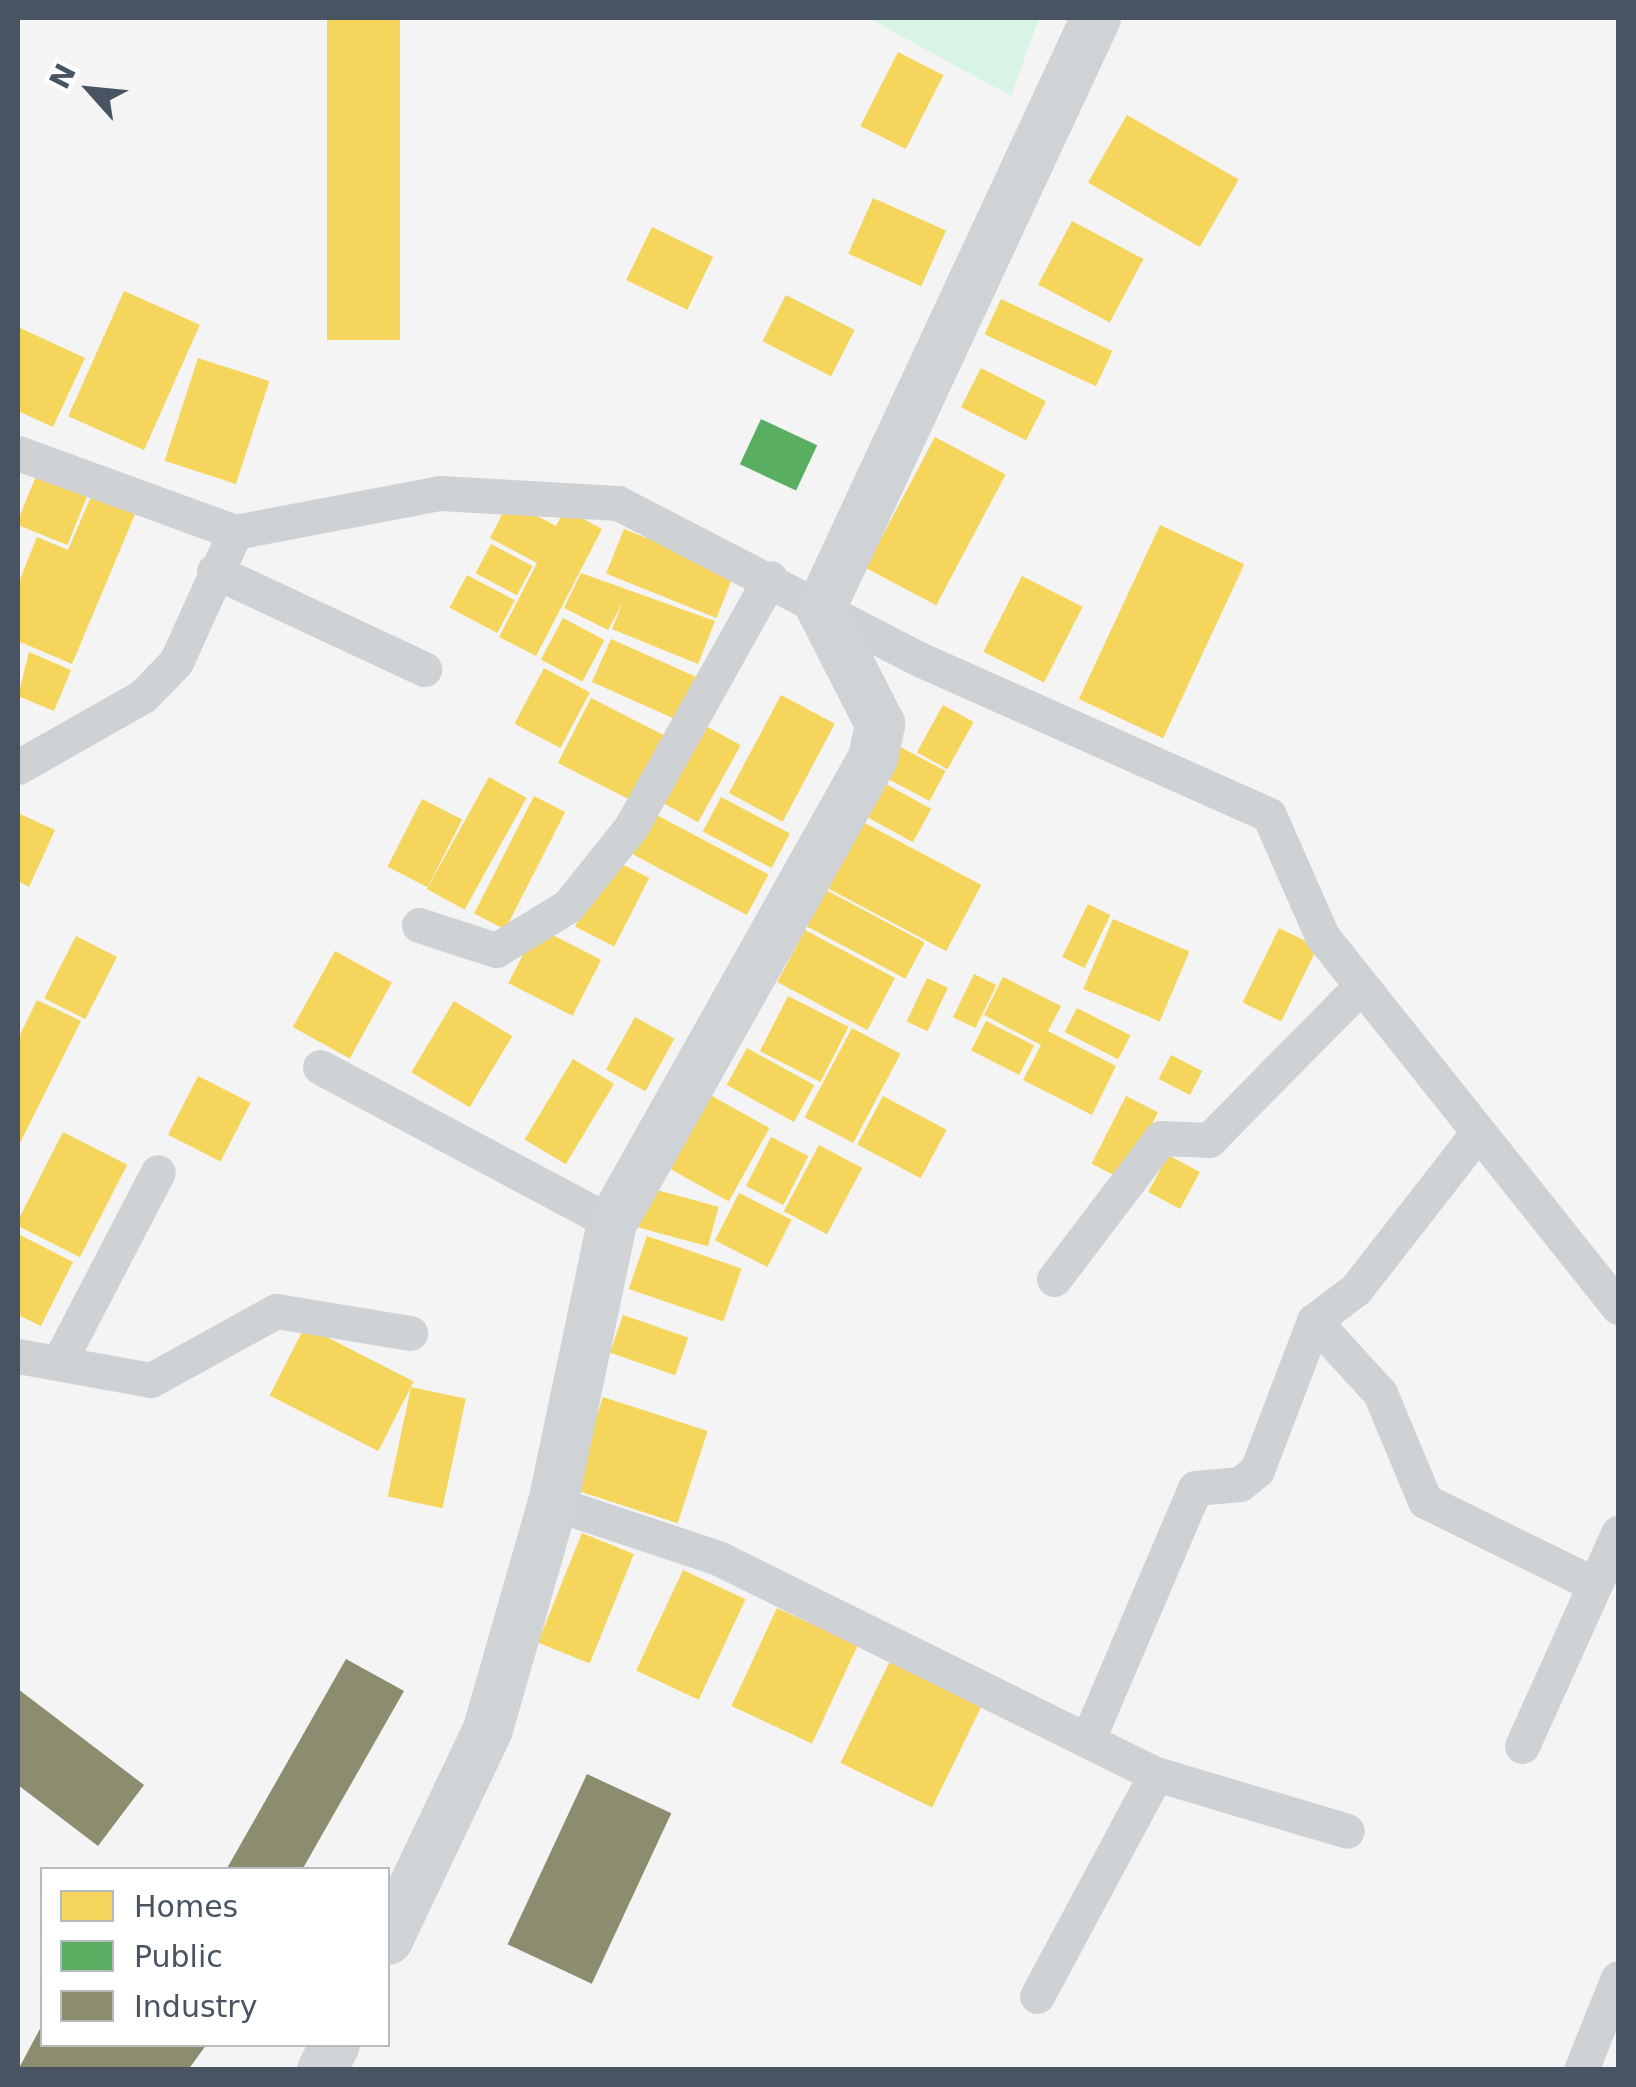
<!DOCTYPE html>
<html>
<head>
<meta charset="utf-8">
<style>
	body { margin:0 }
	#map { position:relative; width:1636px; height:2087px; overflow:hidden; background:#f4f4f4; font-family:"DejaVu Sans",sans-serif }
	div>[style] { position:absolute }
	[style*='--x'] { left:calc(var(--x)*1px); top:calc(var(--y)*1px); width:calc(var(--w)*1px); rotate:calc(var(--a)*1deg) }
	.green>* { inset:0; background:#d7f4e5 }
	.homes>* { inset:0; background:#f6d55c; transform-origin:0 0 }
	.public>* { inset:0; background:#5aae61; transform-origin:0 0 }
	.industry>* { inset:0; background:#8c8c6e; transform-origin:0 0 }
	.street>* { height:35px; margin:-17.5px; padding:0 17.5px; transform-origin:17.5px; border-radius:17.5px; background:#cfd2d5 }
	.secondary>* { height:50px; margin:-25px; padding:0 25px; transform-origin:25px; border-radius:25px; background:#d0d3d6 }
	span { translate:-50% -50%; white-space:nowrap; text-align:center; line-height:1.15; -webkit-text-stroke:10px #fff; paint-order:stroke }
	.frame { position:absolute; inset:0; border:20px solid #485462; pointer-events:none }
	.legend { position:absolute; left:40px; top:1867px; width:350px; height:180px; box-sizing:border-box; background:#fff; border:2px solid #b6bbc0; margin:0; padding:12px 18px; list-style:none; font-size:30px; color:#485462 }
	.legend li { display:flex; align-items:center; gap:20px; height:50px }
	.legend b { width:50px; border:2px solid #b6bbc0 }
	.north { position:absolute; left:40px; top:40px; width:100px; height:100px; -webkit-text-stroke:8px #fff; paint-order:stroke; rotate:297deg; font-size:28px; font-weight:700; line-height:40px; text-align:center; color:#485462 }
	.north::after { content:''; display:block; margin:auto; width:35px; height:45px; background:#485462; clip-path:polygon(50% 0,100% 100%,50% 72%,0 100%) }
</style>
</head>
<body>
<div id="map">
	<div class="green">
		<i style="clip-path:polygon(868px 18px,1039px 18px,1011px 96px)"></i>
	</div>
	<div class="homes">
		<i style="left:327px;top:18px;width:73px;height:322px"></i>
		<i style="left:898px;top:52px;width:51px;height:83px;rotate:27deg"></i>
		<i style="left:1127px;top:115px;width:129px;height:78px;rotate:30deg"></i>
		<i style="left:873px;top:198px;width:80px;height:61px;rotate:24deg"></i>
		<i style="left:1072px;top:221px;width:81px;height:72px;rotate:28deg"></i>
		<i style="left:652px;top:227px;width:68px;height:59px;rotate:26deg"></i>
		<i style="left:124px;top:291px;width:83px;height:137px;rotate:24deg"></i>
		<i style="left:786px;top:295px;width:77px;height:52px;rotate:27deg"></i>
		<i style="left:1001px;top:299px;width:123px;height:39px;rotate:25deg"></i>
		<i style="clip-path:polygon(18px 327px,85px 358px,53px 427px,18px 411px)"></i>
		<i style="left:198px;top:358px;width:75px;height:108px;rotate:18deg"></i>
		<i style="left:981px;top:368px;width:73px;height:44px;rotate:27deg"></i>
		<i style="left:935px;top:437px;width:80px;height:148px;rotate:28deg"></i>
		<i style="left:40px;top:466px;width:55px;height:63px;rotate:22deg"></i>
		<i style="clip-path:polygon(92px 494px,136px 512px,72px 664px,18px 641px,18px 584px,37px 537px,68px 550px)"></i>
		<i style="clip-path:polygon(509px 501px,556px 526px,565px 509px,602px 529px,536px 656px,499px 637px,537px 563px,490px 538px)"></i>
		<i style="left:1160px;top:525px;width:93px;height:192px;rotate:25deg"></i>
		<i style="left:624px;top:529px;width:119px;height:48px;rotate:22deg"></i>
		<i style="left:491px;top:544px;width:47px;height:33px;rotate:28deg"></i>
		<i style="clip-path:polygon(581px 573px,715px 621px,698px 664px,612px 629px,623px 602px,608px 630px,564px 608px)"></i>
		<i style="left:467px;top:575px;width:54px;height:37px;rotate:28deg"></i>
		<i style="left:1022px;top:576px;width:68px;height:85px;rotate:27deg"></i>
		<i style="left:563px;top:618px;width:47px;height:47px;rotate:28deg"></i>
		<i style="left:611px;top:639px;width:99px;height:47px;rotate:24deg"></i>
		<i style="clip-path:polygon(29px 652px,71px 670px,54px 711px,18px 696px)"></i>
		<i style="left:544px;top:668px;width:52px;height:63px;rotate:28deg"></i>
		<i style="left:781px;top:695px;width:61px;height:111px;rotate:28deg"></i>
		<i style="left:591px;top:698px;width:89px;height:73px;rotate:27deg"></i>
		<i style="left:943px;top:705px;width:35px;height:54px;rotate:29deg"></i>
		<i style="left:697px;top:721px;width:50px;height:88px;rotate:29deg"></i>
		<i style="left:889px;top:741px;width:64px;height:34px;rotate:28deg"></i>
		<i style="left:489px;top:777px;width:43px;height:128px;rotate:29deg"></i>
		<i style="left:877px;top:779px;width:62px;height:38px;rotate:29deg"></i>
		<i style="left:534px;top:796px;width:35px;height:132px;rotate:27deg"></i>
		<i style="left:721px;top:797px;width:78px;height:39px;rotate:28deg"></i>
		<i style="left:422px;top:799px;width:45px;height:76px;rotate:27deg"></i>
		<i style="left:651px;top:812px;width:133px;height:46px;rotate:28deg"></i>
		<i style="clip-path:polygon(18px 813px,55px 830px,29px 887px,18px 881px)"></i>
		<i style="left:863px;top:822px;width:134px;height:75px;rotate:28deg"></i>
		<i style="left:610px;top:858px;width:44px;height:77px;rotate:27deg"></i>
		<i style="left:824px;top:889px;width:114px;height:41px;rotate:28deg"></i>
		<i style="left:1088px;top:904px;width:25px;height:59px;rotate:26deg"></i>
		<i style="left:1113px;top:919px;width:83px;height:76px;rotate:23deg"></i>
		<i style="left:537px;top:927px;width:72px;height:63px;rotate:27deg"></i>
		<i style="left:1279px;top:928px;width:43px;height:83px;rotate:26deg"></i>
		<i style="left:805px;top:930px;width:102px;height:59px;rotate:28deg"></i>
		<i style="left:76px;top:936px;width:46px;height:70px;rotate:27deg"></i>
		<i style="left:335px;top:951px;width:65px;height:87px;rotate:29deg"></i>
		<i style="left:974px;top:974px;width:25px;height:48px;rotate:26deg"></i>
		<i style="clip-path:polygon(1003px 977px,1061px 1006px,1048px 1031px,1116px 1066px,1092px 1115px,1023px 1080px,1041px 1045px,984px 1015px)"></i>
		<i style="left:927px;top:978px;width:23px;height:48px;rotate:25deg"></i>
		<i style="left:788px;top:996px;width:68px;height:62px;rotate:27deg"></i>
		<i style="clip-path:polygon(37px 1000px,81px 1021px,18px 1147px,18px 1039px)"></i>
		<i style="left:454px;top:1001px;width:68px;height:83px;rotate:31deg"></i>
		<i style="left:1077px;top:1008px;width:60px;height:27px;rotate:27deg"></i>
		<i style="left:635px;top:1017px;width:45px;height:60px;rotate:29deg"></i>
		<i style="left:986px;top:1021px;width:54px;height:33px;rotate:27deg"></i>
		<i style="left:852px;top:1028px;width:55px;height:101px;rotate:28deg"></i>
		<i style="left:747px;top:1048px;width:77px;height:42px;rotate:29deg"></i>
		<i style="left:1171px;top:1055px;width:35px;height:27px;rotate:27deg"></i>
		<i style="left:573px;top:1059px;width:48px;height:94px;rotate:31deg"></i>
		<i style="left:198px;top:1076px;width:59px;height:66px;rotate:27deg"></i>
		<i style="left:710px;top:1095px;width:68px;height:84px;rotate:29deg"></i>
		<i style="left:883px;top:1096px;width:72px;height:55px;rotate:28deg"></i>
		<i style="left:1126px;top:1096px;width:36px;height:76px;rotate:27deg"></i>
		<i style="left:63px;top:1132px;width:72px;height:104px;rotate:27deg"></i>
		<i style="left:771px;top:1137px;width:42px;height:55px;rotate:27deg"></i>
		<i style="left:819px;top:1145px;width:49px;height:75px;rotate:28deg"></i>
		<i style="left:1168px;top:1155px;width:36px;height:42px;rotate:28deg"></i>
		<i style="left:649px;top:1188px;width:72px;height:41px;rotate:15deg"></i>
		<i style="left:739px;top:1193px;width:59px;height:53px;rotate:27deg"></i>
		<i style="clip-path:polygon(18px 1234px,73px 1262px,41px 1326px,18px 1315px)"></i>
		<i style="left:647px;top:1236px;width:100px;height:56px;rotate:19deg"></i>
		<i style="left:623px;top:1315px;width:69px;height:40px;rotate:19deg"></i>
		<i style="left:305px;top:1326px;width:122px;height:78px;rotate:27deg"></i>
		<i style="left:411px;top:1387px;width:56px;height:112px;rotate:12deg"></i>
		<i style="left:603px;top:1397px;width:110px;height:97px;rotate:18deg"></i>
		<i style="left:582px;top:1533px;width:56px;height:118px;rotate:22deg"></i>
		<i style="left:683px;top:1570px;width:69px;height:111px;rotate:25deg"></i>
		<i style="left:777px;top:1608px;width:89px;height:108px;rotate:25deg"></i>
		<i style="left:893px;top:1655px;width:102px;height:120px;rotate:26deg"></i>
	</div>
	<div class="public">
		<i style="left:761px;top:419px;width:62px;height:50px;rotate:25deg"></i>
	</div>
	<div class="industry">
		<i style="clip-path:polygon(346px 1659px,404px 1691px,302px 1870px,226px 1870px)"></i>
		<i style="clip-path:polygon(18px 1689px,144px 1785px,98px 1846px,18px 1785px)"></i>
		<i style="left:587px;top:1774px;width:93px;height:188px;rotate:25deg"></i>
		<i style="clip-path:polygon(42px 2025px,42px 2044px,207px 2044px,188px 2070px,18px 2070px)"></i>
	</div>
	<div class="street">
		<i style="--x:18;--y:453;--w:231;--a:20"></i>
		<i style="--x:235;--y:532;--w:209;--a:-10.8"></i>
		<i style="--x:440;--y:493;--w:178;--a:3.2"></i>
		<i style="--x:618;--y:503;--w:339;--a:27.4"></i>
		<i style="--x:919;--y:659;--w:383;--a:24"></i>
		<i style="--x:1269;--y:815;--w:132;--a:66.3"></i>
		<i style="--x:1322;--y:936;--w:475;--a:51.4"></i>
		<i style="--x:214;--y:571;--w:232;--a:25"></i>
		<i style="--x:18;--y:767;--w:144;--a:-29.6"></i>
		<i style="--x:143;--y:696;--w:47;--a:-45.9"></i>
		<i style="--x:176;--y:662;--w:143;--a:-65.6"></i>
		<i style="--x:419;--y:925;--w:81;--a:18"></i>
		<i style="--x:496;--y:950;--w:84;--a:-31.4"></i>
		<i style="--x:568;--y:906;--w:101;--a:-51.4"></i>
		<i style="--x:631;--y:827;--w:285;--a:-60.8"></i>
		<i style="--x:320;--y:1067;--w:331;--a:28.1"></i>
		<i style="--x:1054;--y:1279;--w:177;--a:-52.8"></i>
		<i style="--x:1161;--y:1138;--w:48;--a:2.4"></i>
		<i style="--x:1209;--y:1140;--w:216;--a:-45.4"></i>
		<i style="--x:1314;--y:1321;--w:98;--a:47.5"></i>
		<i style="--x:1380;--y:1393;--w:117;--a:67.4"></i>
		<i style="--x:1425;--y:1501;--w:188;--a:26.2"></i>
		<i style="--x:18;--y:1356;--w:135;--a:10.2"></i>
		<i style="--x:151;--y:1380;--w:143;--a:-28.9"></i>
		<i style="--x:276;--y:1311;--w:136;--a:9.3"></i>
		<i style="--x:59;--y:1362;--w:214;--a:-62.5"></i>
		<i style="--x:553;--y:1503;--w:174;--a:18.4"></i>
		<i style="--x:718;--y:1558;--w:488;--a:26.3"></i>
		<i style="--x:1156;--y:1774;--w:199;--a:16.6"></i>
		<i style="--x:1088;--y:1739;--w:273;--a:-66.9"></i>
		<i style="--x:1195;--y:1488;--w:45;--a:-5.1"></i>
		<i style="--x:1240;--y:1484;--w:22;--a:-39"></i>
		<i style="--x:1257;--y:1470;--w:160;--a:-69.1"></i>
		<i style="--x:1314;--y:1321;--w:53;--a:-37.3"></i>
		<i style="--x:1356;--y:1289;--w:195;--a:-52.1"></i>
		<i style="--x:1522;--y:1746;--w:234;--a:-65.7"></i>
		<i style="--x:1037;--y:1996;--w:252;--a:-61.8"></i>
		<i style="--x:1581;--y:2070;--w:99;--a:-68.1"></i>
	</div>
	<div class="secondary">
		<i style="--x:388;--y:1940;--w:233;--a:-64.6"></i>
		<i style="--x:488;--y:1729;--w:235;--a:-74"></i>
		<i style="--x:553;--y:1503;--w:286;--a:-78.1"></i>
		<i style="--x:612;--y:1223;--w:533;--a:-60.69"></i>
		<i style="--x:873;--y:758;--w:35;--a:-78"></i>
		<i style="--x:880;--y:724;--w:130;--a:-117"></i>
		<i style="--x:821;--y:608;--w:651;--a:-65.01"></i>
		<i style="--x:322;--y:2070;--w:29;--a:-63"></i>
	</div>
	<div class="frame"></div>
	<ul class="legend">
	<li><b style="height:28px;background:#f6d55c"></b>Homes</li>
	<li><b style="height:28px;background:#5aae61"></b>Public</li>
	<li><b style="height:28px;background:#8c8c6e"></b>Industry</li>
	</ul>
	<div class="north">N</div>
</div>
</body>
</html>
